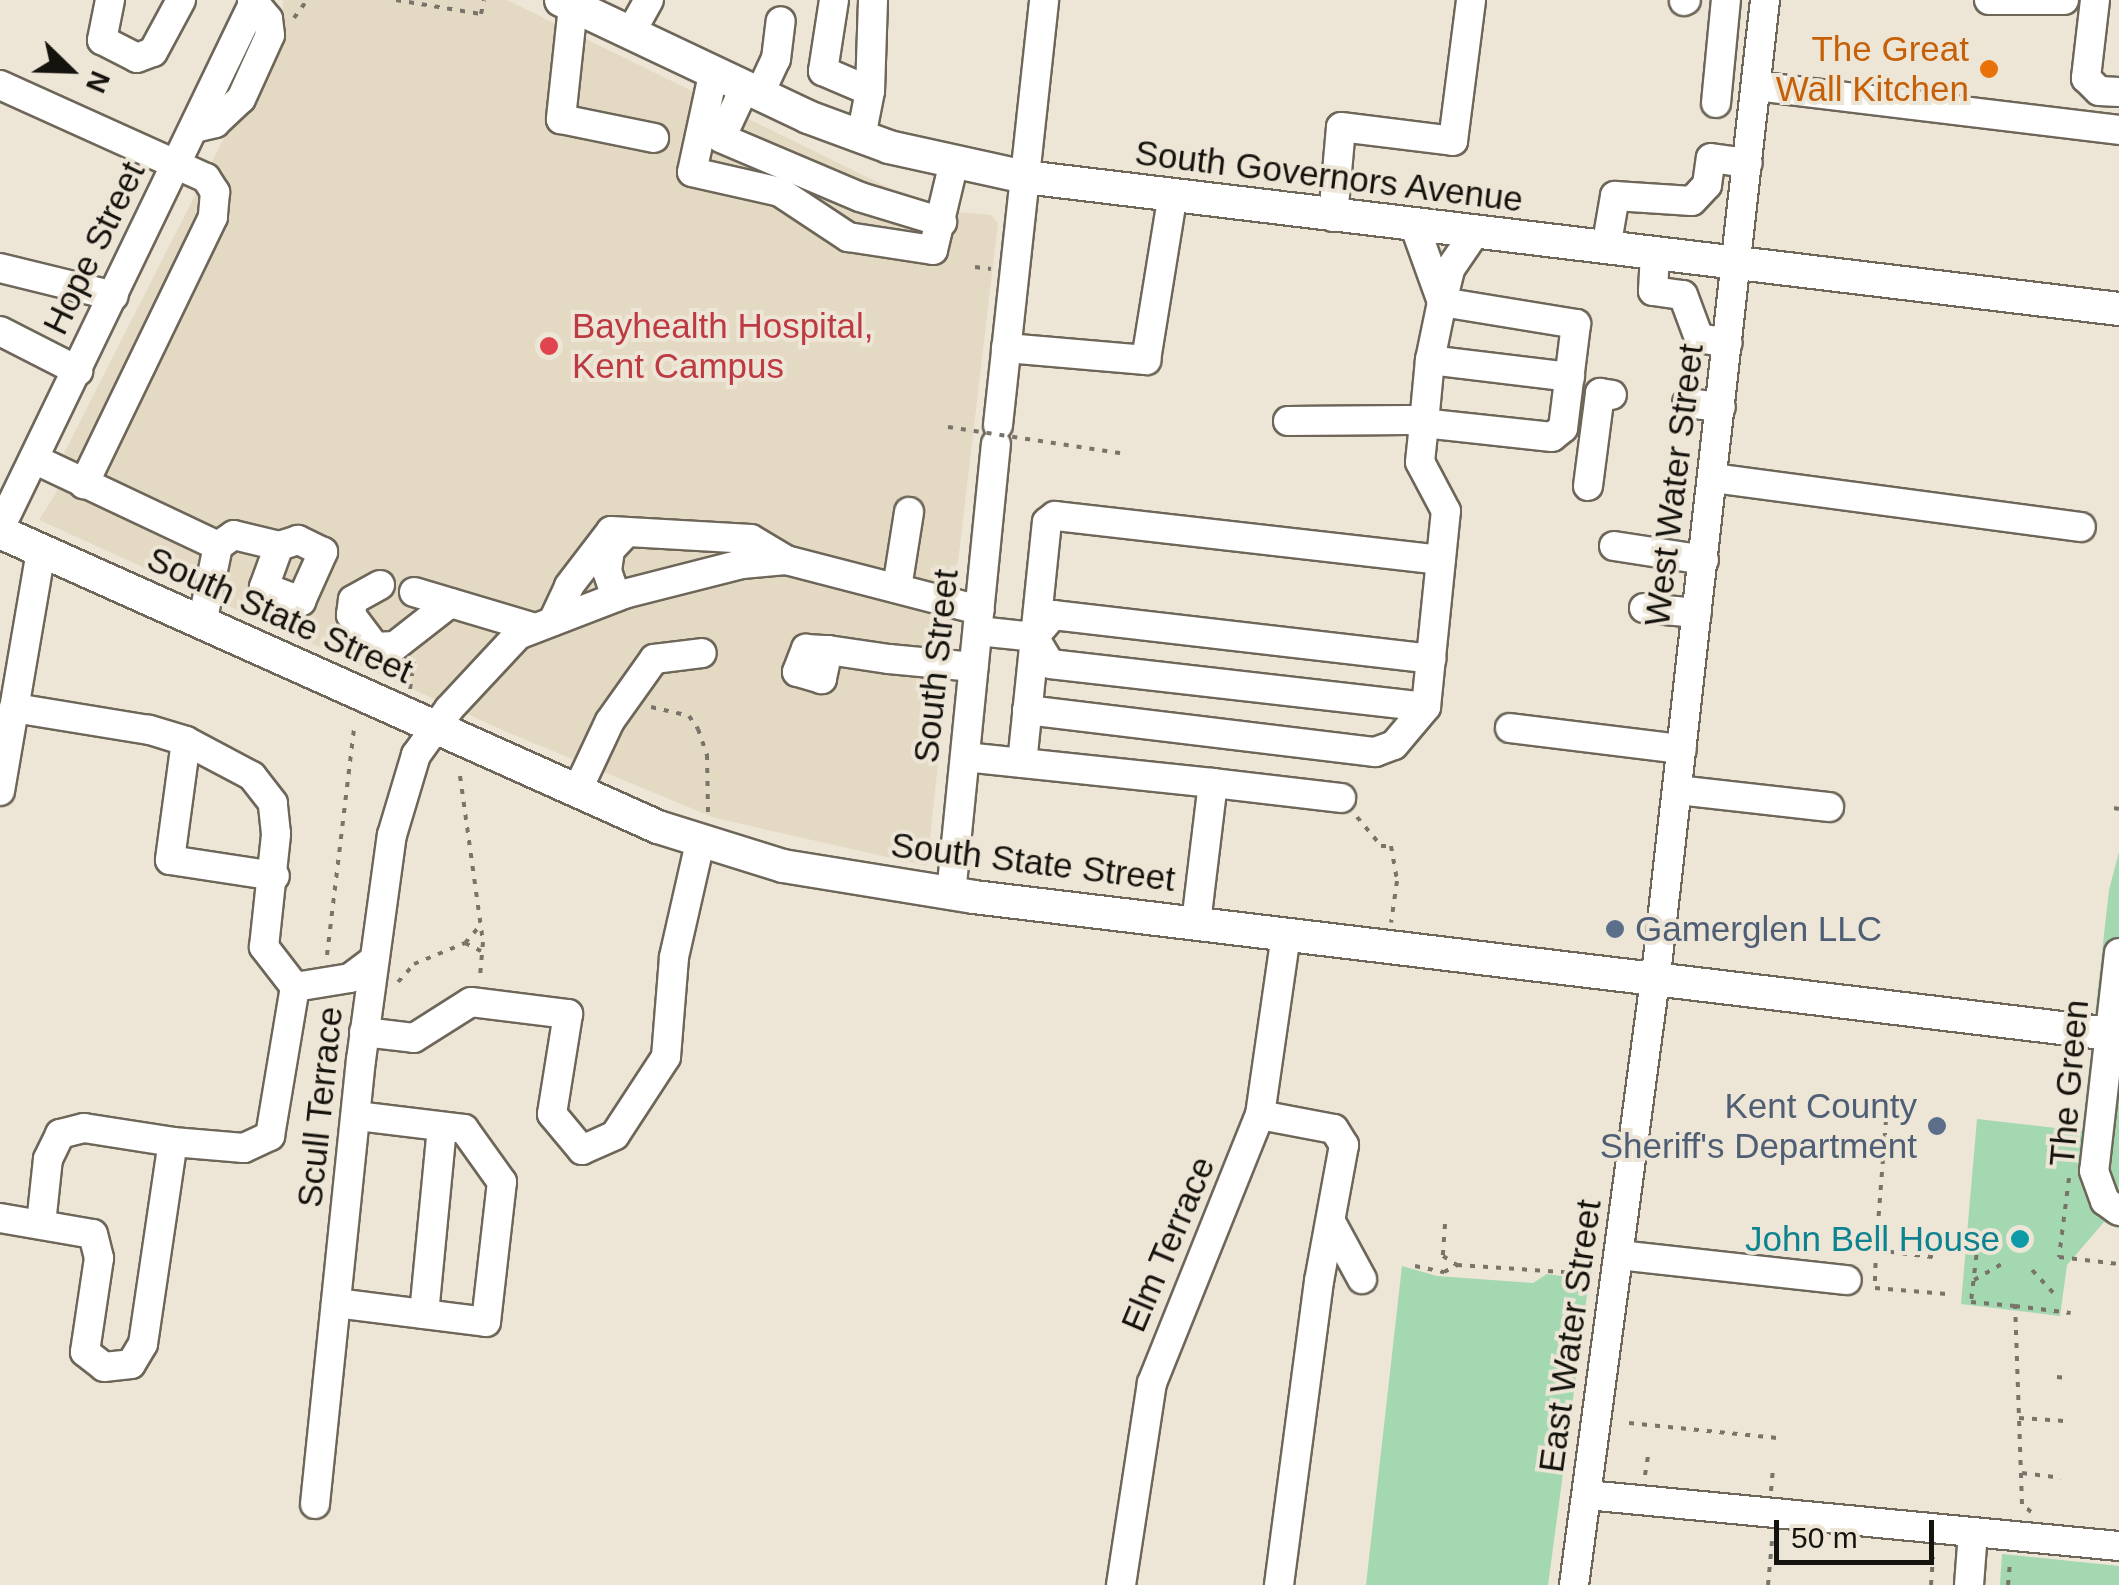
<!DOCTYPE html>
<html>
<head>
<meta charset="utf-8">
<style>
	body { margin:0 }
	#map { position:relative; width:2119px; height:1585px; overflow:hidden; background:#ede5d6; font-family:Helvetica,sans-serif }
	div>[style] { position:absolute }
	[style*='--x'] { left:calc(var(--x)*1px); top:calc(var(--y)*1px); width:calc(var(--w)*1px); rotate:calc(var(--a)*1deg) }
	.built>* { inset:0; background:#e4d9c3 }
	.green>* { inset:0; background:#a3d8b1 }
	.path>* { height:4px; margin-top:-2px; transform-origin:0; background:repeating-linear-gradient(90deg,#79746a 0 5px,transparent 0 13px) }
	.roads { filter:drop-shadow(2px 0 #6d6659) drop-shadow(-2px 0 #6d6659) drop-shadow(0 2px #6d6659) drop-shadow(0 -2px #6d6659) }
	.minor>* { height:28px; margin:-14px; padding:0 14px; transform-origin:14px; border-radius:14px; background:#fff }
	.major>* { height:32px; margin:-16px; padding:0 16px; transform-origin:16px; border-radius:16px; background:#fff }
	.path-bridge>* { height:4px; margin-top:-2px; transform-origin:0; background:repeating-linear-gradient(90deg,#79746a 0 5px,transparent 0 13px) }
	.dots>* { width:28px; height:28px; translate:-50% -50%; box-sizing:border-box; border:5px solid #ede5d6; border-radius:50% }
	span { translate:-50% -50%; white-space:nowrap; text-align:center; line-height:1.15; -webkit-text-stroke:8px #ede5d6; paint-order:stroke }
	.food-label { font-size:35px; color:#c56008 }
	.right { translate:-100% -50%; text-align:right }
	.street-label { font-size:35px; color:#15130d }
	.health-label { font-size:35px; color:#be3a42 }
	.left { translate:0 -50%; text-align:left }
	.service-label { font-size:35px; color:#4e5e75 }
	.culture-label { font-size:35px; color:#0d838f }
	.north { position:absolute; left:20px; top:20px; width:100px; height:100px; -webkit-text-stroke:8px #ede5d6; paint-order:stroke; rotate:113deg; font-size:28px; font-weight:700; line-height:40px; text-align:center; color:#15130d }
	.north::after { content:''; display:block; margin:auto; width:35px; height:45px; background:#15130d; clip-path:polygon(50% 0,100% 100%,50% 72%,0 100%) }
	.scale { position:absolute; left:1774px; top:1520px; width:160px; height:45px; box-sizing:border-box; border:5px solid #15130d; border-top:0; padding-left:12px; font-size:30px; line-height:35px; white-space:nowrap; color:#15130d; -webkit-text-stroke:8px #ede5d6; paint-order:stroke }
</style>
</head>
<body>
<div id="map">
	<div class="built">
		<i style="clip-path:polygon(283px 0,507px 0,889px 188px,934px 202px,933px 210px,991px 215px,998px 223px,958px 562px,950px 575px,952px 633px,927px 866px,715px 818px,507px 732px,39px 520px,56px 493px,62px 457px,282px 24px)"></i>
	</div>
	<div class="green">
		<i style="clip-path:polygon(2119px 852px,2119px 1229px,2104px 1222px,2067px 1265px,2060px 1316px,1961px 1304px,1977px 1119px,2082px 1131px,2109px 890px)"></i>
		<i style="clip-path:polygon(1402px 1266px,1437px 1276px,1533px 1283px,1547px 1274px,1589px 1280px,1548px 1585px,1366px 1585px)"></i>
		<i style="clip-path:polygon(2002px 1554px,2119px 1566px,2119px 1585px,2000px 1585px)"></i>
	</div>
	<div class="path">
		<i style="--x:396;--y:0;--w:86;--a:9.4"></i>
		<i style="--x:481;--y:14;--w:14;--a:-78"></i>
		<i style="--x:294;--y:18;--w:22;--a:-54"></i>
		<i style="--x:975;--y:267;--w:16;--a:7"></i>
		<i style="--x:410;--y:689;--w:28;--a:-82"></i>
		<i style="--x:651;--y:707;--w:39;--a:13"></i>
		<i style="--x:689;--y:716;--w:16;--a:55"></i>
		<i style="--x:698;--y:729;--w:28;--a:71"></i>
		<i style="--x:707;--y:755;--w:57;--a:89"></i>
		<i style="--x:460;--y:776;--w:168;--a:82.1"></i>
		<i style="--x:483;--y:942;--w:37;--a:95"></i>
		<i style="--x:2114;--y:808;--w:5;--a:11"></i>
		<i style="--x:1357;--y:817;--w:38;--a:50"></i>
		<i style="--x:1381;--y:846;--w:10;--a:0"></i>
		<i style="--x:1391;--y:846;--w:36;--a:80"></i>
		<i style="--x:1397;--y:881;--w:42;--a:98.1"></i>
		<i style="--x:465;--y:943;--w:20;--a:27"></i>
		<i style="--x:327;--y:955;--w:230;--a:-83.2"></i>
		<i style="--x:398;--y:982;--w:24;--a:-48"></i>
		<i style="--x:414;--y:964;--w:55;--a:-22.4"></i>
		<i style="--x:465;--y:943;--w:21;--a:-49"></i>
		<i style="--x:1886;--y:1120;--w:130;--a:94.4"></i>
		<i style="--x:1876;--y:1250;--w:64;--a:7.2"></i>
		<i style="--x:2069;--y:1178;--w:80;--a:97.2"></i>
		<i style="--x:2059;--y:1257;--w:60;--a:6.7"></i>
		<i style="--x:1445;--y:1224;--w:32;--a:94"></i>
		<i style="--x:1443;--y:1256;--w:17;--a:33"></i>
		<i style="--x:1457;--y:1265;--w:137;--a:3.8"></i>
		<i style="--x:1978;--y:1242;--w:60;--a:96.7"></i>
		<i style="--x:1971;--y:1302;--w:44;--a:5.2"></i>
		<i style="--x:1876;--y:1250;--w:38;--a:92"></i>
		<i style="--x:1875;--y:1288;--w:72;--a:4.8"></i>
		<i style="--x:1415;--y:1266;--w:30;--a:12"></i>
		<i style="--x:1444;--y:1272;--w:15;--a:-28"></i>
		<i style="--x:2032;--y:1270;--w:35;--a:47"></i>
		<i style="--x:1974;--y:1280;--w:32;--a:-30"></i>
		<i style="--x:2057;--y:1377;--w:10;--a:6"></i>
		<i style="--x:2019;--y:1418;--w:45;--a:3.8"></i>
		<i style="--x:1629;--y:1423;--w:149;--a:5.8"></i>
		<i style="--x:2022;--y:1473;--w:39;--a:7"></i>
		<i style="--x:1645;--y:1475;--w:19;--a:-81"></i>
		<i style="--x:1771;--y:1491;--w:23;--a:-85"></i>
		<i style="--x:2031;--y:1512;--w:12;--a:-138"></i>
		<i style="--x:2022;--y:1504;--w:198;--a:-92"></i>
		<i style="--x:2015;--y:1306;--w:56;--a:7.1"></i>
		<i style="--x:1768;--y:1585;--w:44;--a:-84.8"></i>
		<i style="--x:1931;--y:1585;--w:28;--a:-86"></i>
		<i style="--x:2008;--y:1585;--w:22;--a:-85"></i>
	</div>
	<div class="roads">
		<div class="minor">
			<i style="--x:110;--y:0;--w:41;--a:101.3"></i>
			<i style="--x:102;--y:40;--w:39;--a:27"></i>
			<i style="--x:137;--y:58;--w:17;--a:-21"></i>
			<i style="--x:153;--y:52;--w:59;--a:-61.7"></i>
			<i style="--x:834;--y:0;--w:72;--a:98.8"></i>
			<i style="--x:823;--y:71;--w:51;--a:23.1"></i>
			<i style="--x:1989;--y:0;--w:75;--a:0"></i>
			<i style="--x:2095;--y:0;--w:79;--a:96.6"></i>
			<i style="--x:2086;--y:78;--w:18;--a:45"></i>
			<i style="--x:2099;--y:91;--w:20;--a:3"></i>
			<i style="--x:1684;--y:1;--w:2;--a:-27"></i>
			<i style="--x:573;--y:6;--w:114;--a:96.1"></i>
			<i style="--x:561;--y:119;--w:95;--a:11.5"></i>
			<i style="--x:630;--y:34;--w:39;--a:-61"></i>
			<i style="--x:713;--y:75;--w:99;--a:102.2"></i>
			<i style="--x:692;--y:172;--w:90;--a:12.8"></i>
			<i style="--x:780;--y:192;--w:82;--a:33.5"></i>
			<i style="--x:848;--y:237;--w:86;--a:8.7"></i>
			<i style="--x:933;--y:250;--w:90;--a:-76.6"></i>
			<i style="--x:0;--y:85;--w:226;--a:24.3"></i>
			<i style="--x:206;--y:178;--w:17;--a:57"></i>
			<i style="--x:215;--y:192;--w:25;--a:95"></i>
			<i style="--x:213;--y:217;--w:297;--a:115.8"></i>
			<i style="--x:1756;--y:86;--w:366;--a:6.9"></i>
			<i style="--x:744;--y:89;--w:54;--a:115.1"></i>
			<i style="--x:721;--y:138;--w:151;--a:23"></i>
			<i style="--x:860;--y:197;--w:86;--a:17"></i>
			<i style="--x:759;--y:95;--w:40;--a:-65"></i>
			<i style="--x:776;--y:59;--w:38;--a:-83"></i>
			<i style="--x:1716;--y:103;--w:103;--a:-84.5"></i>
			<i style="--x:194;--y:128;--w:22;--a:-13"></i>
			<i style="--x:215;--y:123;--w:35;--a:-43"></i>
			<i style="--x:241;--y:99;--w:70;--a:-65.6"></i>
			<i style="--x:270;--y:35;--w:16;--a:-97"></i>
			<i style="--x:268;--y:19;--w:25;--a:-130"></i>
			<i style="--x:861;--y:137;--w:47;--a:-78.9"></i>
			<i style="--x:870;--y:91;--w:91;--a:-88.1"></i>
			<i style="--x:1333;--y:217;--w:90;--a:-84.9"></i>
			<i style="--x:1341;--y:127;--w:113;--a:7.1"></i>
			<i style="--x:1453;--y:141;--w:142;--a:-82.7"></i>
			<i style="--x:1415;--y:227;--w:80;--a:70.2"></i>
			<i style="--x:1442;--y:302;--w:34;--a:-76"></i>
			<i style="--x:1450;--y:269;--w:42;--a:-55.6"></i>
			<i style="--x:1606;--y:248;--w:53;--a:-80.2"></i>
			<i style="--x:1615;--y:196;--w:77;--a:3.7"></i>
			<i style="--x:1692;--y:201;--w:22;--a:-47"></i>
			<i style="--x:1707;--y:185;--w:27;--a:-82"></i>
			<i style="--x:1711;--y:158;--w:37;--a:8"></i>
			<i style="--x:1655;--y:253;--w:38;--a:93"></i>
			<i style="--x:1653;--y:291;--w:30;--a:8"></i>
			<i style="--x:1683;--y:295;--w:46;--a:69.6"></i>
			<i style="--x:1699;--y:338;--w:29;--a:10"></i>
			<i style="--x:0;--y:268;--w:117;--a:13.8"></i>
			<i style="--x:0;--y:331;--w:88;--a:27.1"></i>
			<i style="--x:1006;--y:348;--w:141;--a:4.9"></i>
			<i style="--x:1146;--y:360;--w:163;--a:-80.8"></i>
			<i style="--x:1430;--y:360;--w:141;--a:6.9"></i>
			<i style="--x:1687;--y:403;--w:34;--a:7"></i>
			<i style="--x:998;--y:425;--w:427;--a:-83.8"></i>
			<i style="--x:34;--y:459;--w:204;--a:25.3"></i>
			<i style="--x:218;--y:546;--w:79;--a:101.7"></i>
			<i style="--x:1713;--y:478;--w:371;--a:7.6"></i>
			<i style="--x:1588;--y:486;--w:94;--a:-82.6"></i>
			<i style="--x:1600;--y:393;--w:12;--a:9"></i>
			<i style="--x:0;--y:528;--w:586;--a:-64.22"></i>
			<i style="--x:218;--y:546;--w:19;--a:-35"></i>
			<i style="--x:234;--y:535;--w:46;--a:13.7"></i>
			<i style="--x:279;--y:546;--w:44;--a:110.1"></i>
			<i style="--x:264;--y:587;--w:40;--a:21"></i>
			<i style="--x:301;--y:601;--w:54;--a:-65.8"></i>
			<i style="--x:323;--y:552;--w:28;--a:-154"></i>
			<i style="--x:298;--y:540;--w:20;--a:162"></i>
			<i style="--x:1614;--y:546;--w:91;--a:8.8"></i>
			<i style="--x:380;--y:585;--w:31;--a:151"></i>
			<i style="--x:353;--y:600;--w:15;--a:98"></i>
			<i style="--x:351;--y:615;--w:40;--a:53"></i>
			<i style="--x:375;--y:647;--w:20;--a:-3"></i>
			<i style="--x:395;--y:646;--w:70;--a:-38"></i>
			<i style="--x:897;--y:588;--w:77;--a:-81"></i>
			<i style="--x:414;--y:592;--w:126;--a:16.6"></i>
			<i style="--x:616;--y:597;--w:28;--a:-109"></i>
			<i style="--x:607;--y:571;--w:21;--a:-82"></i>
			<i style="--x:610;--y:550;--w:23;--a:-47"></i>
			<i style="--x:1644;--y:608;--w:53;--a:5.4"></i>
			<i style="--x:553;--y:621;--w:38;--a:-65"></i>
			<i style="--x:569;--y:586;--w:69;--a:-52.6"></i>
			<i style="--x:611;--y:531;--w:140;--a:3.3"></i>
			<i style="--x:751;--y:539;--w:41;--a:31"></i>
			<i style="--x:978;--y:631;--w:56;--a:6.1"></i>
			<i style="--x:1034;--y:637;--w:29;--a:-49"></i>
			<i style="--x:1053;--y:615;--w:381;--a:6.6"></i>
			<i style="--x:1034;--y:637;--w:31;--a:59"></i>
			<i style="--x:1050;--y:664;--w:378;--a:6.5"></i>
			<i style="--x:828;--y:650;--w:30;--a:102"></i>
			<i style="--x:822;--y:679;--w:26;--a:-164"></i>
			<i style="--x:797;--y:672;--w:25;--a:-69"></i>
			<i style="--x:806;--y:649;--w:22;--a:3"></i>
			<i style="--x:828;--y:650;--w:62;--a:8.4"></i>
			<i style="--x:889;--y:659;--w:85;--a:5.4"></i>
			<i style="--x:1027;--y:710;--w:351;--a:6.9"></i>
			<i style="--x:1375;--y:752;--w:20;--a:-20"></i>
			<i style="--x:1394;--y:745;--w:50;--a:-49.9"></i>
			<i style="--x:1426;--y:707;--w:197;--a:-84.2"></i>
			<i style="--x:1446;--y:511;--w:55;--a:-118"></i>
			<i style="--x:1420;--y:462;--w:39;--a:-84"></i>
			<i style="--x:1424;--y:423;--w:63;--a:-84.6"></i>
			<i style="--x:1430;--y:360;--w:59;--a:-78.3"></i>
			<i style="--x:1442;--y:302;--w:136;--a:9.3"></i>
			<i style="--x:1576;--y:324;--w:105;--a:97.1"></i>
			<i style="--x:1563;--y:428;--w:14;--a:141"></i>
			<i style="--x:1552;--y:437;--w:129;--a:-173.8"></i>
			<i style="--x:1424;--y:423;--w:16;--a:-169"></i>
			<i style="--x:1408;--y:420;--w:120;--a:179.5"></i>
			<i style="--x:1510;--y:728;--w:173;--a:7"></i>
			<i style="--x:186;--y:741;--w:120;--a:97.7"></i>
			<i style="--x:170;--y:860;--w:106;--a:8.7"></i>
			<i style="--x:965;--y:757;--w:249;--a:6"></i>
			<i style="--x:1022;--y:763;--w:242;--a:-84.1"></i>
			<i style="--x:1047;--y:522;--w:10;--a:-37"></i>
			<i style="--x:1055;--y:516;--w:388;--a:6.5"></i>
			<i style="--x:1677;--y:790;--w:153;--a:6.4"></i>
			<i style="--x:0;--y:791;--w:244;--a:-80.3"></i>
			<i style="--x:577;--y:791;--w:77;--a:-64.8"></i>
			<i style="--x:610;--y:721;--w:76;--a:-54.6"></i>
			<i style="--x:654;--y:659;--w:48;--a:-7.1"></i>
			<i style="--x:951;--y:894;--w:452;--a:-84.3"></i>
			<i style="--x:1196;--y:923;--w:141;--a:-83.1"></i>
			<i style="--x:1213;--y:783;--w:129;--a:6.7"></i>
			<i style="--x:2119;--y:953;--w:219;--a:96.5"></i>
			<i style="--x:2094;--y:1171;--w:32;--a:70"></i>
			<i style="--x:2105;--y:1201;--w:17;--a:36"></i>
			<i style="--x:295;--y:987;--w:56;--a:-9.3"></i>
			<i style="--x:350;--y:978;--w:30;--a:-37"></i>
			<i style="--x:364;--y:1032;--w:50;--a:6.8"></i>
			<i style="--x:414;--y:1038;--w:67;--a:-32.3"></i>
			<i style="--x:471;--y:1002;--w:98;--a:7.1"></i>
			<i style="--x:568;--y:1014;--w:101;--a:99.1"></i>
			<i style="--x:552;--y:1114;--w:47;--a:50.2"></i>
			<i style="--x:582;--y:1150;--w:36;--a:-24"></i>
			<i style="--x:615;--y:1135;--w:93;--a:-56.8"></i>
			<i style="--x:666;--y:1057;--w:100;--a:-85.4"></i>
			<i style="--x:674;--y:957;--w:117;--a:-77.2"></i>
			<i style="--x:1260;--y:1115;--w:75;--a:10.7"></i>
			<i style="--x:1334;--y:1129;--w:19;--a:58"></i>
			<i style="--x:1344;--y:1145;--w:138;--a:100.4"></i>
			<i style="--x:1319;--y:1281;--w:307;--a:97.5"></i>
			<i style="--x:0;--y:1218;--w:94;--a:9.8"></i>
			<i style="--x:93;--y:1234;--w:25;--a:76"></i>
			<i style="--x:99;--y:1258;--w:95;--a:98.5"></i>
			<i style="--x:85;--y:1352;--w:24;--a:38"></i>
			<i style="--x:104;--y:1367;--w:27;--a:-6"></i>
			<i style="--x:131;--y:1364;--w:23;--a:-59"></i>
			<i style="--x:143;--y:1344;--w:204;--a:-81.6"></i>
			<i style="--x:173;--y:1142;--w:71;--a:4.8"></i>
			<i style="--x:244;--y:1148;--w:29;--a:-25"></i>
			<i style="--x:270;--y:1136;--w:151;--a:-80.5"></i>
			<i style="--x:295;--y:987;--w:51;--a:-127.8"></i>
			<i style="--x:264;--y:947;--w:114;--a:-83.9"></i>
			<i style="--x:276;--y:834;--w:31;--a:-96"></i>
			<i style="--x:273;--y:803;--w:34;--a:-128"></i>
			<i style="--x:252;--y:776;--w:75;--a:-152.1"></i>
			<i style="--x:186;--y:741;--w:39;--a:-163"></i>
			<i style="--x:149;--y:730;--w:137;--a:-170.7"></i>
			<i style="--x:1331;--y:1222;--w:65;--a:61.5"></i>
			<i style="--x:41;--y:1224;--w:65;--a:-83.9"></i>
			<i style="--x:48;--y:1159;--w:28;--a:-64"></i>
			<i style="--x:60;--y:1134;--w:25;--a:-14"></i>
			<i style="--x:84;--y:1128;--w:90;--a:8.9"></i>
			<i style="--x:1619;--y:1255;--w:229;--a:6.3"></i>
			<i style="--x:336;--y:1303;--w:151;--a:7.2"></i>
			<i style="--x:486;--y:1322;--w:141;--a:-83.5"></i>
			<i style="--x:502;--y:1182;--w:65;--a:-125.6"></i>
			<i style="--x:464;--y:1129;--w:109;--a:-173.1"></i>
			<i style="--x:424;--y:1314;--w:188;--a:-84.5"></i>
			<i style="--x:1587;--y:1495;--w:534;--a:5.48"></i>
			<i style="--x:315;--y:1504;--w:446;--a:-84.1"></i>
			<i style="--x:361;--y:1060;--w:227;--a:-82.2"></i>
			<i style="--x:392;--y:835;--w:84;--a:-73.3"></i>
			<i style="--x:416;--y:755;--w:57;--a:-54.3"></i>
			<i style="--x:449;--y:709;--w:101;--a:-47"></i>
			<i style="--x:518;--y:635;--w:114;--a:-21.1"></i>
			<i style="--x:624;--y:594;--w:122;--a:-14.3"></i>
			<i style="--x:742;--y:564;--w:44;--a:-5.2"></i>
			<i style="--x:786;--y:560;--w:200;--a:14.5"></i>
			<i style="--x:1121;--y:1585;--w:204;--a:-81.3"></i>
			<i style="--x:1152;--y:1383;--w:289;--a:-68.1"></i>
			<i style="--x:1260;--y:1115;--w:183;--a:-81.8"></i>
			<i style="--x:1574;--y:1585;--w:634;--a:-82.38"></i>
			<i style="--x:1658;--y:957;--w:963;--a:-83.62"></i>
			<i style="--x:1969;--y:1585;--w:53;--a:-85.7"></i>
		</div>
		<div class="major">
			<i style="--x:561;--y:0;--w:273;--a:25.3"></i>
			<i style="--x:808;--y:117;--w:86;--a:20.3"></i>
			<i style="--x:889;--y:147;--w:139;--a:12.4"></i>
			<i style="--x:1025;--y:177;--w:1102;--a:6.88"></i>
			<i style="--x:0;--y:532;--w:721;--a:24.15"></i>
			<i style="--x:658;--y:827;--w:131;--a:17.3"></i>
			<i style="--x:783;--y:866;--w:193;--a:9.2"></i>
			<i style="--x:974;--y:897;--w:1153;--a:6.87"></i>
		</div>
	</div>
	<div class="path-bridge">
		<i style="--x:948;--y:427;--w:180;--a:8.6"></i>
	</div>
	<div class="dots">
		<i style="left:1989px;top:69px;background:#e8710a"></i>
		<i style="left:549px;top:346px;background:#e0444e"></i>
		<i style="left:1615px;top:929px;background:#5c6f8a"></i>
		<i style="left:1937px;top:1126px;background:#5c6f8a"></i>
		<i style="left:2020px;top:1239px;background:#0f9aa8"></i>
	</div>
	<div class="food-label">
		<span class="right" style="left:1969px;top:69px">The Great<br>Wall Kitchen</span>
	</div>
	<div class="street-label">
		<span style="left:1329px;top:176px;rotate:7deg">South Governors Avenue</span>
		<span style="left:94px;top:248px;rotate:-64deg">Hope Street</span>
		<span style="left:1674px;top:485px;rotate:-83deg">West Water Street</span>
		<span style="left:280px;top:615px;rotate:24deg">South State Street</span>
		<span style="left:936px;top:666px;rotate:-84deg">South Street</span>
		<span style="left:1033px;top:862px;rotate:7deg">South State Street</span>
		<span style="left:2069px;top:1083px;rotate:-85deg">The Green</span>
		<span style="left:320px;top:1107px;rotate:-84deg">Scull Terrace</span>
		<span style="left:1168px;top:1244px;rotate:-67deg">Elm Terrace</span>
		<span style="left:1570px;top:1336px;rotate:-82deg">East Water Street</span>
	</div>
	<div class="health-label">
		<span class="left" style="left:572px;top:346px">Bayhealth Hospital,<br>Kent Campus</span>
	</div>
	<div class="service-label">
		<span class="left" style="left:1635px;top:929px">Gamerglen LLC</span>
		<span class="right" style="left:1917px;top:1126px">Kent County<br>Sheriff's Department</span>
	</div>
	<div class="culture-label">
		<span class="right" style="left:2000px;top:1239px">John Bell House</span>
	</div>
	<div class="north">N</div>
	<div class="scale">50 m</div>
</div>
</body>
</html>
